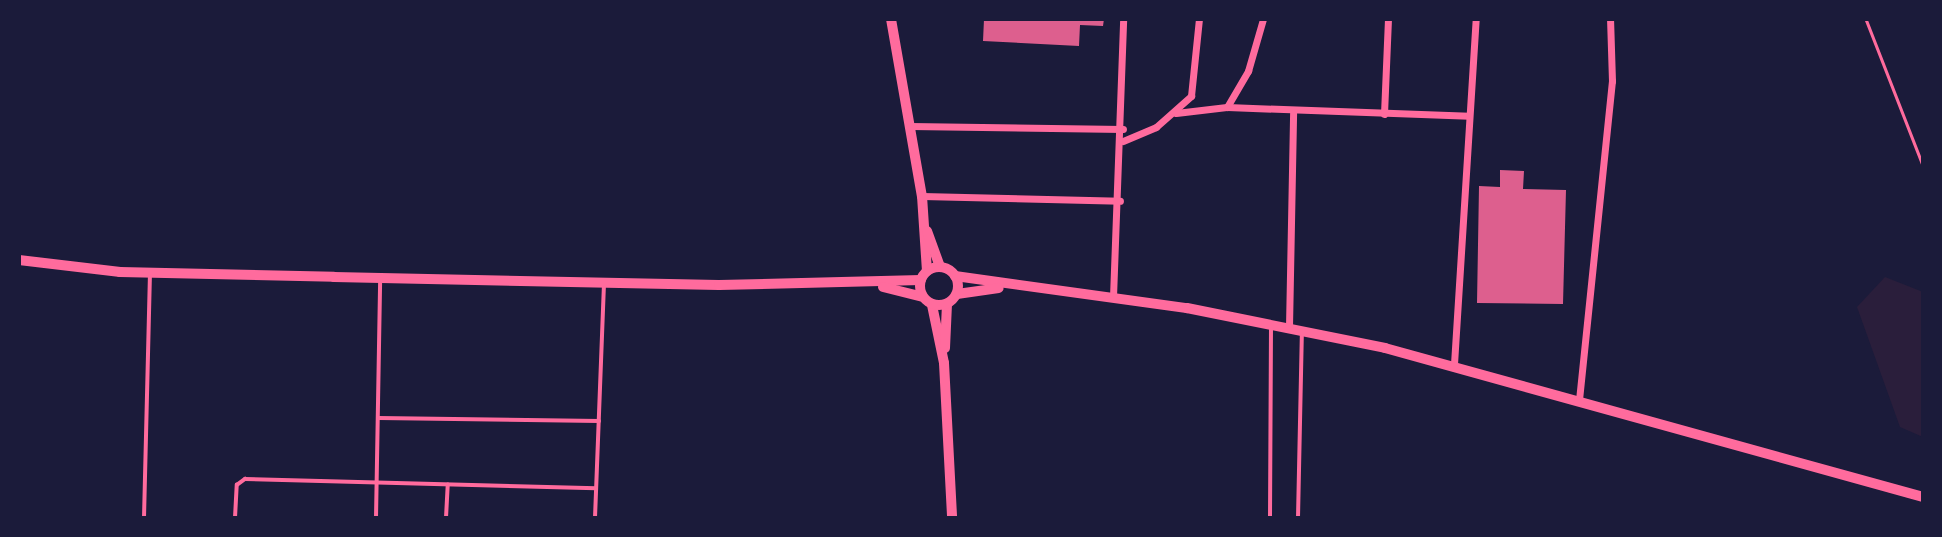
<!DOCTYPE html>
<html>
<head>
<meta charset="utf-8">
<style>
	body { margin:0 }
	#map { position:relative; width:1942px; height:537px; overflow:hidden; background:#1b1b3a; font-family:"Open Sans",sans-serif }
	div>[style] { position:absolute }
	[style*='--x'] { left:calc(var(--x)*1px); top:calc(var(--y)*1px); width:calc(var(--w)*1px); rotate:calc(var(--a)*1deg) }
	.green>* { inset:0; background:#2a1e3b }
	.building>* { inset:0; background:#dd5f8e }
	.path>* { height:2.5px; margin:-1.25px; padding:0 1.25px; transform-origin:1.25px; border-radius:1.25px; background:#ff6b9d }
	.service>* { height:3.5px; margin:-1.75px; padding:0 1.75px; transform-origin:1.75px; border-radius:1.75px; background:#ff6b9d }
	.minor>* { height:7px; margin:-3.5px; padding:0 3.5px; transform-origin:3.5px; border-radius:3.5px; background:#ff6b9d }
	.secondary>* { height:10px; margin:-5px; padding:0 5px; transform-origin:5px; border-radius:5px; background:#ff6b9d }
	.primary>* { height:10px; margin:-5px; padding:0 5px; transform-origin:5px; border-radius:5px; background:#ff6b9d }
	.primary>.ring { margin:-5px; padding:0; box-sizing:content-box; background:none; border:10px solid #ff6b9d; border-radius:50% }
	span { translate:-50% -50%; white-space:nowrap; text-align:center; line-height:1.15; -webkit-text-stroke:6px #1b1b3a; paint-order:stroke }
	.frame { position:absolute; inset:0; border:21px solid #1b1b3a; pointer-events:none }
</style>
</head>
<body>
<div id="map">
	<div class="green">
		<i style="clip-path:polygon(1885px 277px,1923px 292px,1923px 437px,1900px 427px,1857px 307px)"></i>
	</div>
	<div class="building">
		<i style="clip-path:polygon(984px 19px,1104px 19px,1103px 26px,1080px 25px,1079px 46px,983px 41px)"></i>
		<i style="clip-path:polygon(1500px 170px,1524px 171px,1523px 189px,1566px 190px,1563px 304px,1477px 303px,1479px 186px,1500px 187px)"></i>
	</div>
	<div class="path">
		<i style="--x:1866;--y:19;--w:157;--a:68.7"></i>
	</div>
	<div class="service">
		<i style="--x:379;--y:418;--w:220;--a:0.8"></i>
		<i style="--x:144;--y:518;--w:243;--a:-88.6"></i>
		<i style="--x:235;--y:518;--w:33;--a:-87"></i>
		<i style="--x:237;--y:485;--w:10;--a:-37"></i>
		<i style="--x:245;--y:479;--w:351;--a:1.5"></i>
		<i style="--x:376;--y:518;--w:240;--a:-89"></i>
		<i style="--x:446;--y:518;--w:33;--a:-87"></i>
		<i style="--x:595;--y:518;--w:232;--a:-87.8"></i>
		<i style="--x:1270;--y:518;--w:191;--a:-89.7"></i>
		<i style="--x:1298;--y:518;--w:186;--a:-88.8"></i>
	</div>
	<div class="minor">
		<i style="--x:1227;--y:107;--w:42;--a:-59.7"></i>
		<i style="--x:1248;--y:71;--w:54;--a:-73.9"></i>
		<i style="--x:1176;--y:113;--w:51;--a:-6.7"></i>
		<i style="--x:1227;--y:107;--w:242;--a:2.1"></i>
		<i style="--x:1384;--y:114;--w:95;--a:-87.6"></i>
		<i style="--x:910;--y:126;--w:213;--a:0.8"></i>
		<i style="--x:1123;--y:141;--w:36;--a:-23"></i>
		<i style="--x:1156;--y:127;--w:47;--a:-41.5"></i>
		<i style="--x:1191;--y:96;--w:77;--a:-84.1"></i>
		<i style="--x:922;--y:196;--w:198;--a:1.4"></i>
		<i style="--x:1113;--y:297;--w:278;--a:-87.9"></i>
		<i style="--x:1289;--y:327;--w:214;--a:-88.9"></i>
		<i style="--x:1454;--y:364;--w:346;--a:-86.4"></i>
		<i style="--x:1579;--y:400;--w:321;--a:-84.1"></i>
		<i style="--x:1612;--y:81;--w:62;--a:-91.8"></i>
	</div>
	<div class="secondary">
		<i style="--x:891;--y:19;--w:180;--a:80.1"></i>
		<i style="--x:922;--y:196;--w:75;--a:86.2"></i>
		<i style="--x:927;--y:231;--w:38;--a:70"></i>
		<i style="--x:932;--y:305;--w:59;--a:78.3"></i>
		<i style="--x:944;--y:363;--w:155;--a:87"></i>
		<i style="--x:945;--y:348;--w:44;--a:-87.4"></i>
	</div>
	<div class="primary">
		<i style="--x:19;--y:260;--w:102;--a:6.8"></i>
		<i style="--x:120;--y:272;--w:214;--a:1.3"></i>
		<i style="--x:334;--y:277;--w:385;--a:1.2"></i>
		<i style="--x:719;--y:285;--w:202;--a:-1.4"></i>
		<i class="ring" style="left:920px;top:267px;width:28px;height:28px"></i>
		<i style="--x:955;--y:276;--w:234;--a:7.9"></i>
		<i style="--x:1187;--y:308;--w:202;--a:11.4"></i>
		<i style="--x:1385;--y:348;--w:558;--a:15.48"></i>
		<i style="--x:883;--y:287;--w:41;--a:14"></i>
		<i style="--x:957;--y:294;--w:42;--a:-8.1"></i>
	</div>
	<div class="frame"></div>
</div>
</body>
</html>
